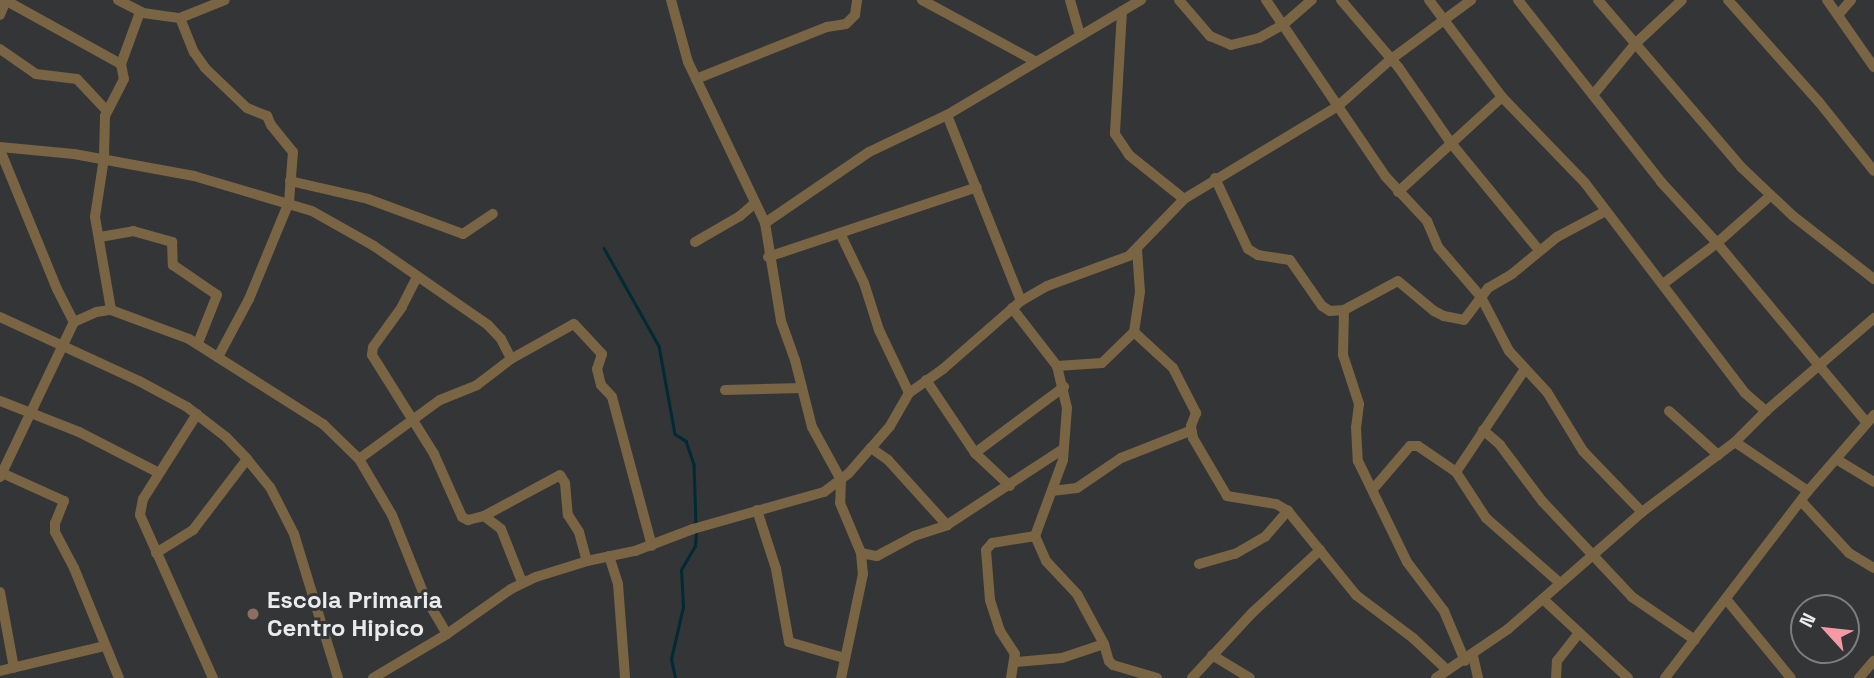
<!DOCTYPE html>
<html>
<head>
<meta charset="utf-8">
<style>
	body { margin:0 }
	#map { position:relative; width:1874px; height:678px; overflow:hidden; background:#333537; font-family:"Space Grotesk",sans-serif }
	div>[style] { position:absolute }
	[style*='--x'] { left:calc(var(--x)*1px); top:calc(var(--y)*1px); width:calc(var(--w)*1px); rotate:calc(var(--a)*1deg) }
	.stream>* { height:2.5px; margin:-1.25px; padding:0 1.25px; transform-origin:1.25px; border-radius:1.25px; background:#002a34 }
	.minor>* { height:10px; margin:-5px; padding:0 5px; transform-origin:5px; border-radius:5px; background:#796443 }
	.dots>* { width:19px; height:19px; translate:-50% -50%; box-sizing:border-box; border:4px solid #333537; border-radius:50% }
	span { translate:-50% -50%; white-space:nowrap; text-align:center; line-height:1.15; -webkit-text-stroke:6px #333537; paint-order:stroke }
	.poi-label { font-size:24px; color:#eaebed; font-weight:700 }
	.left { translate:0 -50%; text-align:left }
	.north { position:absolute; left:1790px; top:594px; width:70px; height:70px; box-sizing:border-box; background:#333537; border:2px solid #7c7e80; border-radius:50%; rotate:297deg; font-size:19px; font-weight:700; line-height:28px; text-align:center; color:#eaebed }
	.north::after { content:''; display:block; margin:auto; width:24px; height:32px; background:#f49aa5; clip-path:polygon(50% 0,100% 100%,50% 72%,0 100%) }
</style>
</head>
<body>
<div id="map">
	<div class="stream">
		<i style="--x:604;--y:248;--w:112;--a:60.7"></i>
		<i style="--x:659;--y:346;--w:89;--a:79.7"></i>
		<i style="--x:675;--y:434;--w:13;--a:32"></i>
		<i style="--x:686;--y:441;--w:24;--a:71"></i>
		<i style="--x:694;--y:464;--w:61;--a:88.1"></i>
		<i style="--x:675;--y:678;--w:19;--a:-102"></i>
		<i style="--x:671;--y:659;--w:53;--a:-77"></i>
		<i style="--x:683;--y:607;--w:37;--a:-93"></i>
		<i style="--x:681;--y:570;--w:28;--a:-60"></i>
		<i style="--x:695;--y:546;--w:14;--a:-86"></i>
	</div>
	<div class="minor">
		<i style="--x:5;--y:0;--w:132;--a:28.9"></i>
		<i style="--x:121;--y:64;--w:15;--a:79"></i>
		<i style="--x:124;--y:79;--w:42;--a:117.2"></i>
		<i style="--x:105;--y:116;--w:42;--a:91.4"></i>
		<i style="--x:104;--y:158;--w:60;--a:98.7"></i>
		<i style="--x:95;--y:217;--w:94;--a:80.2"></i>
		<i style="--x:118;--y:0;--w:28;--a:27"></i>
		<i style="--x:143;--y:13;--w:37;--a:8"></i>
		<i style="--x:180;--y:18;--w:48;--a:-21.8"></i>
		<i style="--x:671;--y:0;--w:64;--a:74.7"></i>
		<i style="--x:688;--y:62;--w:178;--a:64.4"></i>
		<i style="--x:765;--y:223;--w:99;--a:80.7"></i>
		<i style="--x:781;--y:321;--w:41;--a:70.3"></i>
		<i style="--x:795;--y:360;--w:69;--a:75.8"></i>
		<i style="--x:812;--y:427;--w:60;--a:61.3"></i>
		<i style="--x:841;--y:480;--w:23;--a:92"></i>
		<i style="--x:840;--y:503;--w:54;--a:67.2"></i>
		<i style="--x:861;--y:553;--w:21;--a:85"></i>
		<i style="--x:863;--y:574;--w:106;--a:101.9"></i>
		<i style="--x:922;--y:0;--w:128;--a:28.4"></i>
		<i style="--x:1070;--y:0;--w:35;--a:74"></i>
		<i style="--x:1179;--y:0;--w:48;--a:49.3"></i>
		<i style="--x:1210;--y:36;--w:23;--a:23"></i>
		<i style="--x:1231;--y:45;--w:29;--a:-14"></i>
		<i style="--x:1259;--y:38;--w:29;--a:-29"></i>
		<i style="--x:1284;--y:24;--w:37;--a:-41"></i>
		<i style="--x:1266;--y:0;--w:212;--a:55.9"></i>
		<i style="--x:1385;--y:176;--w:62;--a:47"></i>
		<i style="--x:1427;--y:221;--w:28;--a:67"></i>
		<i style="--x:1438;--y:247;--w:66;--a:49.3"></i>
		<i style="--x:1481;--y:297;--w:61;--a:62.6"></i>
		<i style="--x:1509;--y:351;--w:56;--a:47.2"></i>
		<i style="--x:1547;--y:392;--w:69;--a:58.6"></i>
		<i style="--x:1583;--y:451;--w:85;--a:46"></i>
		<i style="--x:1341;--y:0;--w:89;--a:49.5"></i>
		<i style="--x:1399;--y:68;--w:91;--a:55.3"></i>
		<i style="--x:1451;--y:143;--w:139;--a:50.6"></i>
		<i style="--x:1429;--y:0;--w:121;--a:53"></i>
		<i style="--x:1502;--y:97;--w:120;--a:46"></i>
		<i style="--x:1585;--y:183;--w:264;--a:52.7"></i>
		<i style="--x:1745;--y:393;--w:28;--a:41"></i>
		<i style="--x:1518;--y:0;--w:231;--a:51.8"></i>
		<i style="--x:1661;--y:182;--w:83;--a:47.4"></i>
		<i style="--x:1717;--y:243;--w:234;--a:50.2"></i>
		<i style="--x:1598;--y:0;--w:220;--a:49.4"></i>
		<i style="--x:1741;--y:167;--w:71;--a:43.3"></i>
		<i style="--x:1793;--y:216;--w:103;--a:37.9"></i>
		<i style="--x:1728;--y:0;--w:137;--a:48.3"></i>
		<i style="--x:1819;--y:102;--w:88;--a:51.4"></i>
		<i style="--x:1827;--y:0;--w:82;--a:55"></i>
		<i style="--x:1122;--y:11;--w:123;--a:93.3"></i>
		<i style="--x:1115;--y:134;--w:25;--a:56"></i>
		<i style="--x:1129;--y:155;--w:70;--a:38.7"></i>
		<i style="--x:0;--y:15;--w:16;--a:-68"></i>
		<i style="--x:1838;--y:15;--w:20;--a:-49"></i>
		<i style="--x:180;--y:18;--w:37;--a:68"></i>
		<i style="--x:194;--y:52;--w:19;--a:55"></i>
		<i style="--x:205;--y:68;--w:58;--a:43.6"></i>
		<i style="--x:247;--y:108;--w:22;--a:22"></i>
		<i style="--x:267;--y:116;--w:10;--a:66"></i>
		<i style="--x:271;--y:125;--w:35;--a:51"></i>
		<i style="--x:293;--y:152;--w:50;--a:94.6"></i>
		<i style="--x:289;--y:202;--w:105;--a:112.4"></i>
		<i style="--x:249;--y:299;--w:66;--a:118.1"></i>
		<i style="--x:0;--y:49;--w:44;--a:34.8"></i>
		<i style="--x:36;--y:74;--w:41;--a:7"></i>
		<i style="--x:77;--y:79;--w:44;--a:46.8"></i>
		<i style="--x:121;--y:64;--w:55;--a:-69.9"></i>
		<i style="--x:696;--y:79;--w:141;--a:-21.7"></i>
		<i style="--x:827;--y:27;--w:19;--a:-9"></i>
		<i style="--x:846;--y:24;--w:13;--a:-45"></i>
		<i style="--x:855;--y:15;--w:15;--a:-82"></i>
		<i style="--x:1593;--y:95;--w:66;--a:-50.5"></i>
		<i style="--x:1635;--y:44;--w:64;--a:-43.1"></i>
		<i style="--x:947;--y:115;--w:200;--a:68.3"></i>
		<i style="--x:0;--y:147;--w:74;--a:5.4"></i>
		<i style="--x:74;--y:154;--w:122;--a:10.4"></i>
		<i style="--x:194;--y:176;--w:123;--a:16.5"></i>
		<i style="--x:312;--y:211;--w:71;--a:29.4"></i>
		<i style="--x:374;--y:246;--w:139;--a:34.7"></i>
		<i style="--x:488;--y:325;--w:19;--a:47"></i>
		<i style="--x:501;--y:339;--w:22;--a:63"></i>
		<i style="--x:0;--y:150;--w:150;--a:67.7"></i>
		<i style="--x:57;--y:289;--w:37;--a:63"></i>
		<i style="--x:74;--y:322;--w:24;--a:-24"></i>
		<i style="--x:96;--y:312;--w:15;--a:-8"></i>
		<i style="--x:111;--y:310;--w:83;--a:20.4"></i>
		<i style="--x:189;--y:339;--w:159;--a:32.4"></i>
		<i style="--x:323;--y:424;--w:50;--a:44.2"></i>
		<i style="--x:359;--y:459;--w:65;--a:59.5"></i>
		<i style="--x:392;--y:515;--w:88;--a:68.1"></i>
		<i style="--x:425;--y:597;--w:43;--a:59.3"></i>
		<i style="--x:1215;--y:178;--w:78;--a:65.1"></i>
		<i style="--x:1248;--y:249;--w:12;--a:31"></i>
		<i style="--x:1258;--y:255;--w:32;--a:9"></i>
		<i style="--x:1290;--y:260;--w:56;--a:55.2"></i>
		<i style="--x:1322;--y:306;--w:9;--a:32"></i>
		<i style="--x:1330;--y:311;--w:14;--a:-4"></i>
		<i style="--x:1344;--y:310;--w:61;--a:-28.2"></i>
		<i style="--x:1398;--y:281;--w:47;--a:39.8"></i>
		<i style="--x:1434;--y:311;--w:11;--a:27"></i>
		<i style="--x:1444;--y:316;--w:20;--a:11"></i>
		<i style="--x:1464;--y:320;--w:40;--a:-53"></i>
		<i style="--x:1488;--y:288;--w:28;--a:-30"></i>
		<i style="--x:1512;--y:274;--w:58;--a:-39.4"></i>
		<i style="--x:1557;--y:237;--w:55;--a:-28"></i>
		<i style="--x:290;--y:181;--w:80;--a:13"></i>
		<i style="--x:368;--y:199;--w:101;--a:20.2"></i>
		<i style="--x:463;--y:234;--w:36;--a:-34"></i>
		<i style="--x:1398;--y:192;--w:141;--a:-42.4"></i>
		<i style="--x:765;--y:223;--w:126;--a:-34.3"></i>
		<i style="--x:869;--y:152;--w:86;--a:-25.4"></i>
		<i style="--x:947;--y:115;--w:226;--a:-30.7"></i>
		<i style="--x:840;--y:233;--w:55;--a:64.4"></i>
		<i style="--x:864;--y:283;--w:49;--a:72.3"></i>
		<i style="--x:879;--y:330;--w:70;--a:64.5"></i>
		<i style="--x:100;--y:237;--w:34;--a:-10"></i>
		<i style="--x:133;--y:231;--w:41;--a:15.8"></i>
		<i style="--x:172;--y:242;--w:23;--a:88"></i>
		<i style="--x:173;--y:265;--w:53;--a:34.3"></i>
		<i style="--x:217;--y:295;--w:52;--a:111.6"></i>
		<i style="--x:695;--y:242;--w:52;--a:-30"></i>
		<i style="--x:740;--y:216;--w:20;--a:-41"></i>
		<i style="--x:768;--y:257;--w:220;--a:-18.5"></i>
		<i style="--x:417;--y:277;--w:34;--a:117"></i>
		<i style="--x:402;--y:307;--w:49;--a:125.9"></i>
		<i style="--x:373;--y:347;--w:8;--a:97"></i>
		<i style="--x:372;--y:355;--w:117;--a:57.9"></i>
		<i style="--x:434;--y:454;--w:69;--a:66"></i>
		<i style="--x:462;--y:517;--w:7;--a:27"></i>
		<i style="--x:468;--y:520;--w:16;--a:-14"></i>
		<i style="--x:484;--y:516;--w:21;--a:37"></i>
		<i style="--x:501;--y:529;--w:57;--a:68.4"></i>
		<i style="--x:1663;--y:284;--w:68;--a:-37.2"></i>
		<i style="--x:1717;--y:243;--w:72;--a:-41.6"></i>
		<i style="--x:1012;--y:308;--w:73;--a:52.2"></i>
		<i style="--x:1057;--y:366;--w:43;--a:76.6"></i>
		<i style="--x:1067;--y:408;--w:52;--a:94.4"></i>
		<i style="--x:1063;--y:460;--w:81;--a:110.2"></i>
		<i style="--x:1035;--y:536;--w:27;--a:66"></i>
		<i style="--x:1046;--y:561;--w:45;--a:46.8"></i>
		<i style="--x:1077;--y:594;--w:57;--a:61.6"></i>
		<i style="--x:1104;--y:644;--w:18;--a:74"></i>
		<i style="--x:1109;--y:661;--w:6;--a:45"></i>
		<i style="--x:1113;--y:665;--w:46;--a:16.5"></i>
		<i style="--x:1344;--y:310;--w:45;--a:91.3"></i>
		<i style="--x:1343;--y:355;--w:52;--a:71.9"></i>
		<i style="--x:1359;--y:404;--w:23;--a:97"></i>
		<i style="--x:1356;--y:427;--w:34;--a:87"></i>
		<i style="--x:1358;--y:461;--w:112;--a:64.1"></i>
		<i style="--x:1407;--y:562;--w:61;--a:52.9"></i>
		<i style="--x:1444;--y:611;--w:54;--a:67.2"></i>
		<i style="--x:0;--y:317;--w:153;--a:24.7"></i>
		<i style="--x:139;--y:381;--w:55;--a:28.4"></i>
		<i style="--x:187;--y:407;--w:49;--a:37.6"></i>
		<i style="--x:226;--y:437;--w:30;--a:46"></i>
		<i style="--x:247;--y:459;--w:36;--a:51"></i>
		<i style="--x:270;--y:487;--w:53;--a:62.9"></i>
		<i style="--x:294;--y:534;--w:151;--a:73"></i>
		<i style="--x:1134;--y:332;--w:53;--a:42.7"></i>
		<i style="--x:1173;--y:368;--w:51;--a:62.9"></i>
		<i style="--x:1196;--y:413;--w:14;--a:111"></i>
		<i style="--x:1191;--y:426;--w:12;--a:81"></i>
		<i style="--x:1193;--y:438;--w:67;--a:59.6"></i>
		<i style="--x:1227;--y:496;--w:50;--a:9.3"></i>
		<i style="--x:1276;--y:504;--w:14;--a:30"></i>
		<i style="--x:1288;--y:511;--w:108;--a:51"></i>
		<i style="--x:1356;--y:595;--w:71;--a:37"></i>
		<i style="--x:1413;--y:638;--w:47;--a:43.3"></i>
		<i style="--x:1057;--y:366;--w:45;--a:-3.8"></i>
		<i style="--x:1102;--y:363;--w:45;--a:-44.1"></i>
		<i style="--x:1134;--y:332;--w:40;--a:-81.5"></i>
		<i style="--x:1140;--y:292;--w:43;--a:-94"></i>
		<i style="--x:926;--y:380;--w:88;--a:56.1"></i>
		<i style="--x:975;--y:453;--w:48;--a:43.3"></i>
		<i style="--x:725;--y:390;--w:77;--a:-1.5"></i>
		<i style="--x:0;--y:401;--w:85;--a:21.4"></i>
		<i style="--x:79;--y:432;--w:90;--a:27.1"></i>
		<i style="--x:1669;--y:411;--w:66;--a:41.9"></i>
		<i style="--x:197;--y:414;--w:101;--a:122.4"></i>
		<i style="--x:143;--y:499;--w:16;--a:101"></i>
		<i style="--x:140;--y:515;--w:179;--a:65.9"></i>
		<i style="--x:1483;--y:430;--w:23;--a:41"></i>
		<i style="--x:1500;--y:445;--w:70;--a:53.1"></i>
		<i style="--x:1542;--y:501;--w:132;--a:46.8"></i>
		<i style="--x:1632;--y:597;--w:76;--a:34.3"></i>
		<i style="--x:1735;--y:442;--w:88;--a:33.9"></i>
		<i style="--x:871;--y:448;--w:21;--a:35"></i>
		<i style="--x:888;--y:460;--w:88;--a:47.8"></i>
		<i style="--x:975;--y:453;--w:111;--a:-36.6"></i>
		<i style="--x:359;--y:459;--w:100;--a:-36.1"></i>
		<i style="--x:440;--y:400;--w:40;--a:-22"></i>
		<i style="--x:477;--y:385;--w:43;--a:-37.4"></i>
		<i style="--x:511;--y:359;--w:72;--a:-29.1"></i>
		<i style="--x:574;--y:324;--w:41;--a:47"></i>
		<i style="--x:602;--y:354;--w:16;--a:108"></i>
		<i style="--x:597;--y:369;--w:16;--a:76"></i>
		<i style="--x:601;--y:385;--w:16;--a:47"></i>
		<i style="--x:612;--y:397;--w:154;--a:75"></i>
		<i style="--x:1836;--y:459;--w:44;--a:31.2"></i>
		<i style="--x:1456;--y:472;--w:124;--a:-56.2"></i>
		<i style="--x:2;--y:473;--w:68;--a:24.3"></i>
		<i style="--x:64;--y:501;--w:24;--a:112"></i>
		<i style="--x:55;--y:523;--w:9;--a:90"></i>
		<i style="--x:55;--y:532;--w:41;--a:62.2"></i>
		<i style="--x:74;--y:568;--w:119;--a:67.8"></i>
		<i style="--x:0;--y:477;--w:172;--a:-64.5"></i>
		<i style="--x:1374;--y:488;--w:55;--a:-49.4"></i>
		<i style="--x:1410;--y:446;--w:8;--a:0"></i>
		<i style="--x:1418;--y:446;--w:46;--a:34.4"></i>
		<i style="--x:1456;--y:472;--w:55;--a:56.9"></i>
		<i style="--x:1486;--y:518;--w:98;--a:41.3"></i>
		<i style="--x:1052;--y:491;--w:25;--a:-7"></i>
		<i style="--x:1077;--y:488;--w:53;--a:-34.3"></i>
		<i style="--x:1121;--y:458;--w:74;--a:-21.4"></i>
		<i style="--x:1801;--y:501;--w:71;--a:47.3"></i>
		<i style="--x:1849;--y:553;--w:29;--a:31"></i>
		<i style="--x:757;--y:510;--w:62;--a:72.1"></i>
		<i style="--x:776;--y:569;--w:74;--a:79.9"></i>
		<i style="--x:789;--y:642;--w:57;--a:16.2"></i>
		<i style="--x:484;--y:516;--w:86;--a:-28.3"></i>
		<i style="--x:560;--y:475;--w:9;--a:58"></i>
		<i style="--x:565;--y:483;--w:32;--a:85"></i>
		<i style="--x:568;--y:515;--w:20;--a:57"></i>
		<i style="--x:579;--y:532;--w:30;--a:75"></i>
		<i style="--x:156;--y:553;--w:44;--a:-31.9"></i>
		<i style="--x:193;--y:530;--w:89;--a:-52.7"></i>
		<i style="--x:861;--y:553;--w:16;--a:11"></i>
		<i style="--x:877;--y:556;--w:42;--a:-28.4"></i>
		<i style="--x:914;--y:536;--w:35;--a:-18"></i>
		<i style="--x:947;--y:525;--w:139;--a:-33.2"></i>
		<i style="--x:609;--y:556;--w:29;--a:72"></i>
		<i style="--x:618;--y:584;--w:94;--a:85.7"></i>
		<i style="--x:1199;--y:564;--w:37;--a:-16"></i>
		<i style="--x:1235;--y:554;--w:34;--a:-30"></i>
		<i style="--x:1265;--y:537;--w:35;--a:-49"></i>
		<i style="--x:0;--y:592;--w:77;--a:79.6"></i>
		<i style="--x:1543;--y:599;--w:116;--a:42.9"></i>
		<i style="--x:1726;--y:599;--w:102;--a:50.6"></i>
		<i style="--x:1212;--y:655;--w:44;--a:31.2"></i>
		<i style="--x:1473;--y:656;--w:23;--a:77"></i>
		<i style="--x:1015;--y:662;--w:47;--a:-4.9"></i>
		<i style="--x:1062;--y:658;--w:44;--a:-18.4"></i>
		<i style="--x:0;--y:671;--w:108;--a:-13.4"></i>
		<i style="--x:373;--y:678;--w:86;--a:-30.7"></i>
		<i style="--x:447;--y:634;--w:78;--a:-35.1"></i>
		<i style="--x:511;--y:589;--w:28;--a:-26"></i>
		<i style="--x:536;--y:577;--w:53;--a:-17.4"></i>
		<i style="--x:587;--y:561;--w:49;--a:-11.8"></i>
		<i style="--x:635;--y:551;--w:62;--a:-20.8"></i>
		<i style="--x:693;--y:529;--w:136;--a:-15.8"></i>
		<i style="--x:824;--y:492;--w:31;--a:-37"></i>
		<i style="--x:849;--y:473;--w:33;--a:-49"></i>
		<i style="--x:871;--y:448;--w:29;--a:-49"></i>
		<i style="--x:890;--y:426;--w:38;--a:-60"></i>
		<i style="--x:909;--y:393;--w:42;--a:-35.2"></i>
		<i style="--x:943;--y:369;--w:103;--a:-41.1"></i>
		<i style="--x:1021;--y:301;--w:30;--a:-30"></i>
		<i style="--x:1047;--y:286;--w:87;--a:-20.1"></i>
		<i style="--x:1129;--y:256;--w:79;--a:-46"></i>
		<i style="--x:1184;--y:199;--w:180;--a:-31.1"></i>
		<i style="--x:1338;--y:106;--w:69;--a:-41.5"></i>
		<i style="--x:1390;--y:60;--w:101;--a:-36.5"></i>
		<i style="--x:1011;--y:678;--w:24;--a:-81"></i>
		<i style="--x:1015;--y:654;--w:27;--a:-123"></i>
		<i style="--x:1000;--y:631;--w:33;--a:-108"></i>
		<i style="--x:990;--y:600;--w:50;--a:-94.6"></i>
		<i style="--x:986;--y:550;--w:9;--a:-49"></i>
		<i style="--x:992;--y:543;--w:44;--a:-9.2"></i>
		<i style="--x:1192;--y:678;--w:88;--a:-47.3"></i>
		<i style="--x:1252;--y:613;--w:93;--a:-42.8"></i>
		<i style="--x:1436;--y:678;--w:87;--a:-34.2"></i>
		<i style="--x:1508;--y:629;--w:178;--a:-41.1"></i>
		<i style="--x:1642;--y:512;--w:116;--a:-37"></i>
		<i style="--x:1735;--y:442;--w:44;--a:-45"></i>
		<i style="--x:1766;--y:411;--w:143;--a:-40.7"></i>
		<i style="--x:1556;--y:678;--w:17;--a:-87"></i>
		<i style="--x:1557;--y:661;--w:36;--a:-52"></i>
		<i style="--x:1665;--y:678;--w:235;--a:-52.6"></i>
		<i style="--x:1808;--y:491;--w:101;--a:-49"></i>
		<i style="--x:1859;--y:678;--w:23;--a:-49"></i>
	</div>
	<div class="dots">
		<i style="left:253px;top:614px;background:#8d6e63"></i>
	</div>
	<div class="poi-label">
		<span class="left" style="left:267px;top:614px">Escola Primaria<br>Centro Hipico</span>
	</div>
	<div class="north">N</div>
</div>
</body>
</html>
